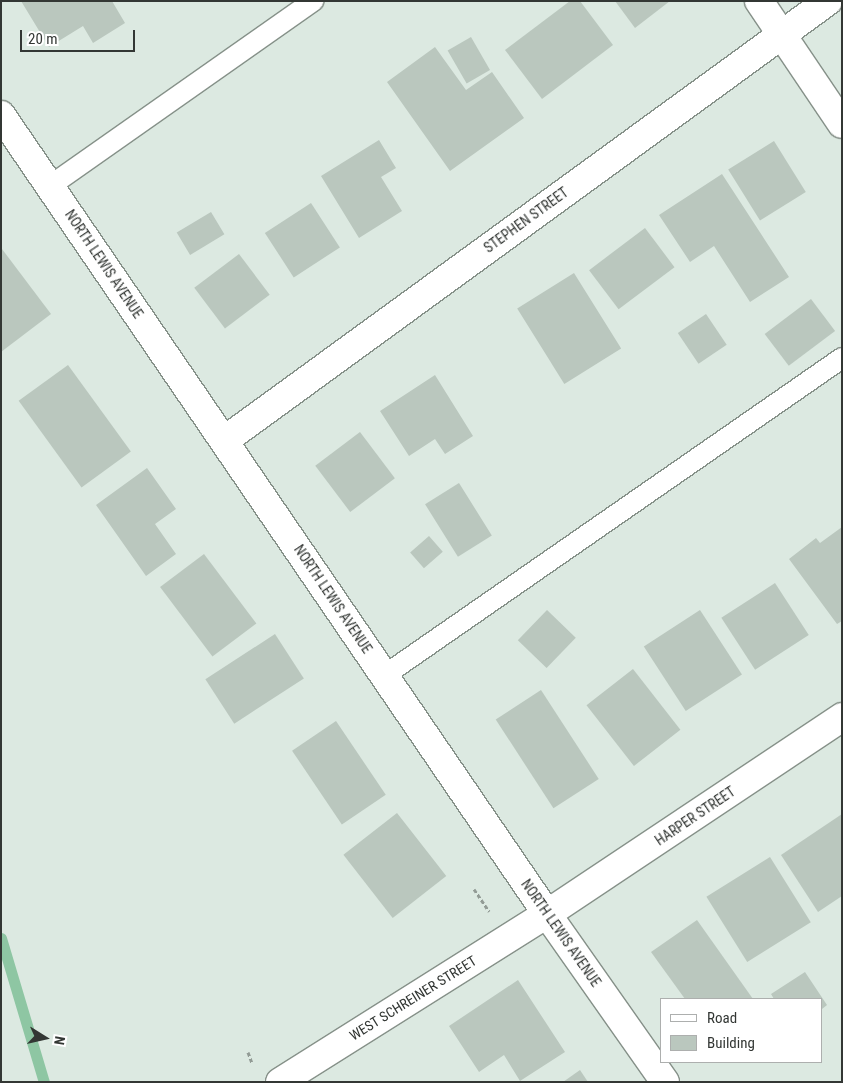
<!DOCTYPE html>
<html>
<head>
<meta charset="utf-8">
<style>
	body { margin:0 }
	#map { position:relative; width:843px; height:1083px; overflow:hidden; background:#dce9e1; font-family:"Roboto Condensed",sans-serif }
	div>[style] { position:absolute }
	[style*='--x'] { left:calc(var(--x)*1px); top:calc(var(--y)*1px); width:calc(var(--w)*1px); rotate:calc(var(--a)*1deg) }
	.stream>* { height:11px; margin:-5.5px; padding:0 5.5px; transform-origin:5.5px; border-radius:5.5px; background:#8ec6a3 }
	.building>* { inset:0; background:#bac7be; transform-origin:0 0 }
	.path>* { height:3px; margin-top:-1.5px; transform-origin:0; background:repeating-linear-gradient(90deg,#929b95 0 4px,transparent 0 6.5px) }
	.roads { filter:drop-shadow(1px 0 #869189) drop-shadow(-1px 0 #869189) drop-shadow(0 1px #869189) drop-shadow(0 -1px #869189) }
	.service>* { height:20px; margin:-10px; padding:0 10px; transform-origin:10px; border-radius:10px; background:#fff }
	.minor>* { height:28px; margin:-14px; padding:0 14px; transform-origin:14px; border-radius:14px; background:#fff }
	span { translate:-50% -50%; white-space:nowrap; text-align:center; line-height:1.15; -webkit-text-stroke:4.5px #fff; paint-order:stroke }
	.street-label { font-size:14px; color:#333734 }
	.frame { position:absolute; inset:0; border:2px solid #333734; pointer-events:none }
	.legend { position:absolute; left:660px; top:998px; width:162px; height:65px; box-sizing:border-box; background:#fff; border:1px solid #adafae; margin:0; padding:6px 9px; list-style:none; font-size:15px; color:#333734 }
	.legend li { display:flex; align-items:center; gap:10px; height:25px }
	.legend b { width:25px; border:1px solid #adafae }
	.north { position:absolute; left:20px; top:1013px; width:50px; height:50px; -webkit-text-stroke:4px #fff; paint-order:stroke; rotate:100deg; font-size:14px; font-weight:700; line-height:20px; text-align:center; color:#333734 }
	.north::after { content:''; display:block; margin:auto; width:18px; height:22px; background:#333734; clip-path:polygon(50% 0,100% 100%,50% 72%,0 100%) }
	.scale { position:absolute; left:20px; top:30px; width:115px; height:22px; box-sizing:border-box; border:2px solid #333734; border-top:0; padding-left:6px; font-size:15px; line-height:18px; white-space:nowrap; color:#333734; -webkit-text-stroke:4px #fff; paint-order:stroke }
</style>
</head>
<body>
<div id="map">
	<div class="stream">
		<i style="--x:1;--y:938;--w:150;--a:73.4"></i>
	</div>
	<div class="building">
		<i style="clip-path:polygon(21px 1px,112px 1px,125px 23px,93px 43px,83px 26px,49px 47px)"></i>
		<i style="clip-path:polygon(570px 1px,580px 1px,613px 45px,542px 99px,505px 50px)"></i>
		<i style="clip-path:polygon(615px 1px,670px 1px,635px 28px)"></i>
		<i style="left:471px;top:37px;width:38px;height:27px;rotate:60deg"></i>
		<i style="clip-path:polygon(435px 47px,466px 90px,492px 72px,524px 118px,450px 171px,387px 82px)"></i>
		<i style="clip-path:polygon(379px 140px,396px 168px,381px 177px,402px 211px,359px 238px,321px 176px)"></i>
		<i style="left:774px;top:141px;width:60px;height:54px;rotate:58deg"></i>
		<i style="clip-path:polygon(722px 174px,789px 277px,750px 302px,714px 246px,690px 262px,659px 215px)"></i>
		<i style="left:311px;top:203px;width:53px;height:55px;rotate:57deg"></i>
		<i style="left:211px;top:212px;width:26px;height:40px;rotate:59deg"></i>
		<i style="left:645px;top:228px;width:49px;height:70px;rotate:53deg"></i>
		<i style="clip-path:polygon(2px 249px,51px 314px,1px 352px,1px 250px)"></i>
		<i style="left:239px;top:254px;width:51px;height:56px;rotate:53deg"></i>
		<i style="left:574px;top:273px;width:89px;height:67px;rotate:58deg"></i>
		<i style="left:811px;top:299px;width:40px;height:58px;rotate:53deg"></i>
		<i style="left:706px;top:314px;width:37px;height:34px;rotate:56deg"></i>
		<i style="left:68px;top:365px;width:107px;height:61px;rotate:54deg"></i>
		<i style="clip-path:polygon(435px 375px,473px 436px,445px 454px,435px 439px,409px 456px,380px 411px)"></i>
		<i style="left:360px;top:432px;width:58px;height:56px;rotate:53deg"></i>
		<i style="clip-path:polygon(147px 468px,176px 509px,155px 524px,176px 554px,146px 576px,96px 505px)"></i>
		<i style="left:459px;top:483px;width:62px;height:40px;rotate:58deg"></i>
		<i style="clip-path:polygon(842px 527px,842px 621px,837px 624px,789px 559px,816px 538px,820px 543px)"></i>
		<i style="left:429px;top:536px;width:21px;height:25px;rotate:49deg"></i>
		<i style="left:204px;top:554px;width:87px;height:55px;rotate:53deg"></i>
		<i style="left:775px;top:583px;width:62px;height:64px;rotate:57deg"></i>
		<i style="left:547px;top:610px;width:40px;height:42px;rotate:44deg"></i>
		<i style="left:700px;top:610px;width:77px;height:67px;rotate:57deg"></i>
		<i style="left:275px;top:634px;width:53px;height:83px;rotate:57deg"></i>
		<i style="left:633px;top:669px;width:77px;height:59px;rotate:52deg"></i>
		<i style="left:541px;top:690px;width:106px;height:54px;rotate:57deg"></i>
		<i style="left:336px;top:721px;width:89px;height:53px;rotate:56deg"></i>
		<i style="left:397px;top:813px;width:80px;height:68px;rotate:52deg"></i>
		<i style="clip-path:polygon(842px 814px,842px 896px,818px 912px,781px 855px)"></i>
		<i style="left:770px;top:857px;width:77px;height:75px;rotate:58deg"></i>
		<i style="clip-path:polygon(697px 920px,753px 999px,685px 999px,651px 952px)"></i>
		<i style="clip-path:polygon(805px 972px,827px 1005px,822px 1009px,822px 999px,774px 999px,771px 994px)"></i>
		<i style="clip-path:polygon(518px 980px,565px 1052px,520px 1081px,504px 1055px,479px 1072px,449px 1026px)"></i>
		<i style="clip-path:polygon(580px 1070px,588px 1082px,563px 1082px)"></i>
	</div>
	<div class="path">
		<i style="--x:474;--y:889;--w:27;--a:56"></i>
		<i style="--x:248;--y:1052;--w:12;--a:70"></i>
	</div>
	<div class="roads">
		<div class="service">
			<i style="--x:50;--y:186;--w:322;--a:-35.1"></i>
			<i style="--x:385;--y:675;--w:556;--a:-34.75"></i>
		</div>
		<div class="minor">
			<i style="--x:759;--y:1;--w:148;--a:56"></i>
			<i style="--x:1;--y:115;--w:968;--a:55.65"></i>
			<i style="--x:547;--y:914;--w:205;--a:54.9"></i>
			<i style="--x:225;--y:440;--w:746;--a:-36.06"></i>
			<i style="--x:280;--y:1082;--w:315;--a:-32.2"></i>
			<i style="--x:547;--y:914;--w:355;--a:-33.7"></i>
		</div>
	</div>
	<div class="street-label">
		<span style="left:526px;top:220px;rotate:-36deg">STEPHEN STREET</span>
		<span style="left:104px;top:264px;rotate:56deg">NORTH LEWIS AVENUE</span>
		<span style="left:333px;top:599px;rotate:56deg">NORTH LEWIS AVENUE</span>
		<span style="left:695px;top:816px;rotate:-34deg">HARPER STREET</span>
		<span style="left:561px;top:933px;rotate:55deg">NORTH LEWIS AVENUE</span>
		<span style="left:413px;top:998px;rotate:-32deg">WEST SCHREINER STREET</span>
	</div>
	<div class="frame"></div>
	<ul class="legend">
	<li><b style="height:6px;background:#fff"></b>Road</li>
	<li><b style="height:14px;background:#bac7be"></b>Building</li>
	</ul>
	<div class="north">N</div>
	<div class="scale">20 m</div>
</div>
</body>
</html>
